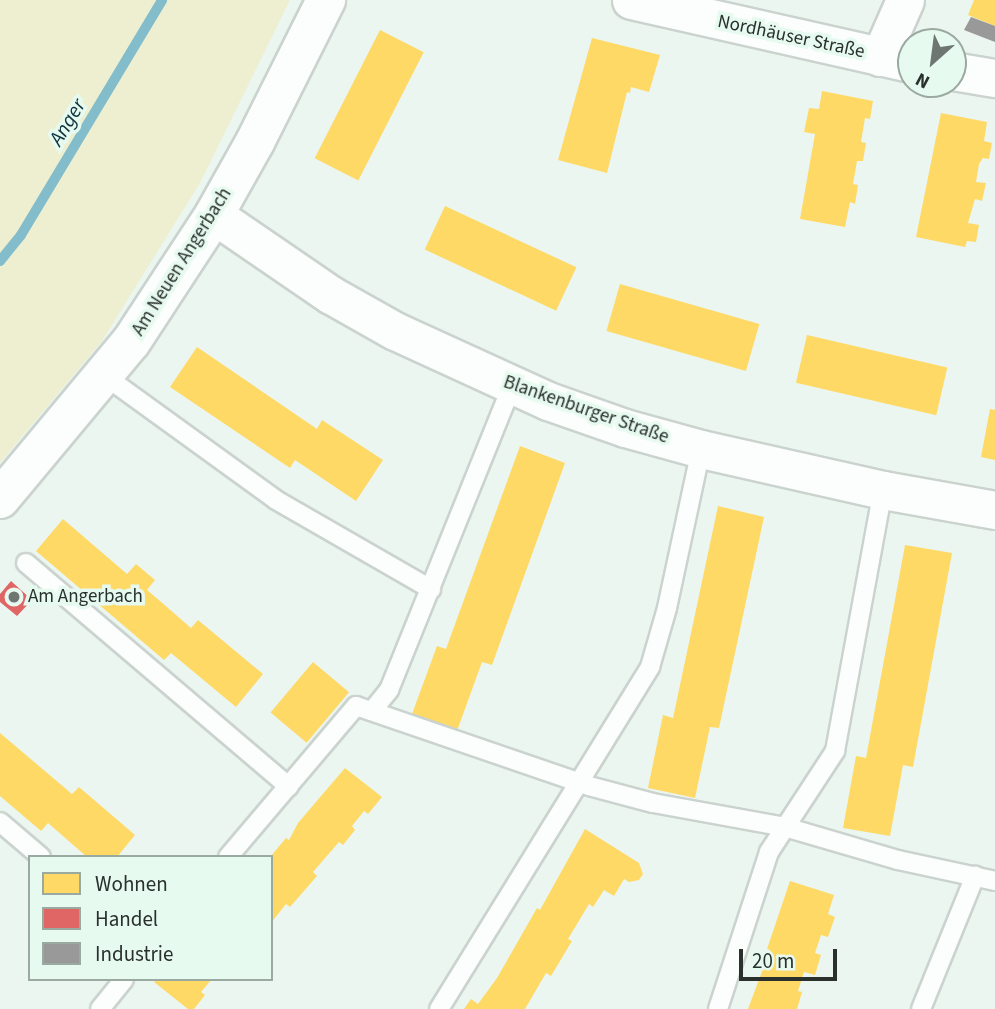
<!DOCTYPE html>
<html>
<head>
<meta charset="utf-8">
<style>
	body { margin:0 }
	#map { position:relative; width:995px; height:1009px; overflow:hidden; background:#ebf6f0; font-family:"Source Sans 3",sans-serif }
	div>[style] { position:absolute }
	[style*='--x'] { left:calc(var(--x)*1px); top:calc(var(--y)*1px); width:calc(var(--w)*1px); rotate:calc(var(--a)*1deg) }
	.green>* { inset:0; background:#eeefd0 }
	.homes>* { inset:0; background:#ffd966; transform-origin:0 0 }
	.shops>* { inset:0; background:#e06666 }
	.industry>* { inset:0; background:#999 }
	.stream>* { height:10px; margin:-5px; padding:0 5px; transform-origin:5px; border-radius:5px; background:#83bcca }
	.roads { filter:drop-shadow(2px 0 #cbd3cf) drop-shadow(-2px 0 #cbd3cf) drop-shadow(0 2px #cbd3cf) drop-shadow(0 -2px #cbd3cf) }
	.service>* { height:18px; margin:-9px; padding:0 9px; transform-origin:9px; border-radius:9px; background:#fcfefd }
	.minor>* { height:37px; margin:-18.5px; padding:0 18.5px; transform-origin:18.5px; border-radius:18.5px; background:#fcfefd }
	.tertiary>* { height:38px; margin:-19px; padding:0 19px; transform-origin:19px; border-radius:19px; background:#fcfefd }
	.dots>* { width:19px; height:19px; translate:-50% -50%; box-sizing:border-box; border:4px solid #e7faef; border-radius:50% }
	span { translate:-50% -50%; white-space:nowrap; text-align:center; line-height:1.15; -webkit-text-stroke:7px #e7faef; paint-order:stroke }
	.street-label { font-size:19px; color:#2a312d }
	.poi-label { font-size:19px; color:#2a312d }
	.left { translate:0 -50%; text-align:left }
	.water-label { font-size:21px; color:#0e333d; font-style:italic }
	.legend { position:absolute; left:28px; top:855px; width:245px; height:126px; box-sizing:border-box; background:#e7faef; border:2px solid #9baaa1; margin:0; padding:9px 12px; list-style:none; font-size:21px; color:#2a312d }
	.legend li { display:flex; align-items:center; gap:14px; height:35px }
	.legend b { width:35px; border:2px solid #9baaa1 }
	.north { position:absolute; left:897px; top:28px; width:70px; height:70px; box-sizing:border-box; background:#e7faef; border:2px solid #9baaa1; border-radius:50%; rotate:208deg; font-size:19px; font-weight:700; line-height:28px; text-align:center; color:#2a312d }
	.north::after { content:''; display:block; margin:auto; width:24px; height:32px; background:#6e7671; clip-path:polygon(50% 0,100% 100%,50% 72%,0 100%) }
	.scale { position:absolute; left:739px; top:949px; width:98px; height:32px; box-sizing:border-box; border:4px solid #2a312d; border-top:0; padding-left:9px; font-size:21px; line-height:24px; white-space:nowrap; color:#2a312d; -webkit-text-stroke:5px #e7faef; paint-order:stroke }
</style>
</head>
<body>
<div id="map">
	<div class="green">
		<i style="clip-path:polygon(0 0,290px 0,200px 183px,102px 341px,0 463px)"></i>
	</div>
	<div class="homes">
		<i style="clip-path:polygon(974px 0,995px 0,995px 26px,968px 15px)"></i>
		<i style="left:380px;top:30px;width:49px;height:144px;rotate:27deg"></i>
		<i style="clip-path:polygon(592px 38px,660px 55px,649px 92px,631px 87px,630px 93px,627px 92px,607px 173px,558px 160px)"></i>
		<i style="clip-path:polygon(822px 91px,873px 101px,870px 119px,865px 118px,861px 142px,866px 143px,863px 161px,857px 161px,853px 184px,858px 185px,855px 204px,850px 202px,845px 227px,800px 219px,815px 134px,804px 132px,809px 108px,819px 109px)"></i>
		<i style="clip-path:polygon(941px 113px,987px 122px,984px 141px,992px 143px,989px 159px,983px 158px,979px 164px,976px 182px,986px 183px,982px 201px,975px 199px,968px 223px,979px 225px,976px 242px,967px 241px,965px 247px,916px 237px)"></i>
		<i style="left:445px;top:206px;width:145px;height:48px;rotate:25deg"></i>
		<i style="left:620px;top:284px;width:145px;height:49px;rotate:16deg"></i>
		<i style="left:807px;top:335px;width:144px;height:49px;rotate:13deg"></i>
		<i style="clip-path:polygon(197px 347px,317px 429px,322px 420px,383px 460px,356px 501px,295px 460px,290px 468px,170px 387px)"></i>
		<i style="clip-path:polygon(990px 409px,995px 410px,995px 460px,981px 457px)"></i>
		<i style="clip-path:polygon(520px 446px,565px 463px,492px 665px,482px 662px,457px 731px,412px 714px,437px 646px,446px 649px)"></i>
		<i style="clip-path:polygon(718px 506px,764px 517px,719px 728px,710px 727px,695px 798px,648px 788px,663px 715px,673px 718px)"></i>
		<i style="clip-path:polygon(63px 519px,127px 574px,136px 564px,155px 580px,147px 590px,160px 601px,191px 628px,198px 620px,263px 674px,236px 707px,171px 653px,164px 660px,36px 551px)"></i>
		<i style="clip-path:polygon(905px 545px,952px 553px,913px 767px,903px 765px,890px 836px,843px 828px,856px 756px,866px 758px)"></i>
		<i style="left:313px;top:662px;width:47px;height:66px;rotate:40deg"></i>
		<i style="clip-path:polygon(0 733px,72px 794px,79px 787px,135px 835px,117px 857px,87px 857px,48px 823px,41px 831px,0 796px)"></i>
		<i style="clip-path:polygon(345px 768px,382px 797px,368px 814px,364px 811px,352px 826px,355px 830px,343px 845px,339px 842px,313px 872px,317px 876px,290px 907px,286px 904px,271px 923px,271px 856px,286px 838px,289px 840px,298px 823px)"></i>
		<i style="clip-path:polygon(585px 829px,639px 863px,643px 874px,639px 880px,629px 882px,624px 879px,614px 896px,604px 890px,593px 907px,589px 904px,568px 939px,572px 941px,551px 976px,546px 973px,525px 1009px,464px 1009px,471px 999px,478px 1004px,497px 978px,537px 908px,540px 910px)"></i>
		<i style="clip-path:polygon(790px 881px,834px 895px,828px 914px,835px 917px,828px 937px,821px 935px,815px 953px,821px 955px,815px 975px,804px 972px,798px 991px,802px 992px,797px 1009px,748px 1009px,770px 950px,767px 949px)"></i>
		<i style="clip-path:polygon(157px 979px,212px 979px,201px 992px,205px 995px,194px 1009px,188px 1009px,154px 982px)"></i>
	</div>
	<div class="shops">
		<i style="clip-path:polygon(11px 581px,32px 600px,17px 616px,0 602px,0 594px)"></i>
	</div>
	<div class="industry">
		<i style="clip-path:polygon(971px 17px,995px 26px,995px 42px,964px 30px)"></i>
	</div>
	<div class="stream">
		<i style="--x:0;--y:261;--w:33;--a:-51"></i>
		<i style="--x:21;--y:235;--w:274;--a:-59"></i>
	</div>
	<div class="roads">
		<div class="service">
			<i style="--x:105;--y:376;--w:211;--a:35.9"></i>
			<i style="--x:276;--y:500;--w:179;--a:29.9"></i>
			<i style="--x:26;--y:563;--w:345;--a:40.4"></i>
			<i style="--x:372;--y:711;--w:27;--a:-51"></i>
			<i style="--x:389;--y:690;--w:328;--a:-68"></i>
			<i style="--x:0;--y:822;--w:54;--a:40.5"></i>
			<i style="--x:228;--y:857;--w:198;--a:-49.7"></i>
			<i style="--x:356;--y:706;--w:246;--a:18.9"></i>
			<i style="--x:589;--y:786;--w:66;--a:14.9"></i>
			<i style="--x:653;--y:803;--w:134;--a:10.3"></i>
			<i style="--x:785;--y:827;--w:118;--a:16.3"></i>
			<i style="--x:898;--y:860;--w:99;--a:12.2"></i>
			<i style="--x:100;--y:1009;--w:38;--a:-51"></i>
			<i style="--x:439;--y:1009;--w:402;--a:-58.3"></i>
			<i style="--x:650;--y:667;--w:61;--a:-73.9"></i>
			<i style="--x:667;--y:608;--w:163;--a:-77.9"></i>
			<i style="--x:718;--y:1009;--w:165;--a:-72"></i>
			<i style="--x:769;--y:852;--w:121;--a:-56.8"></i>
			<i style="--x:835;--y:751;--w:265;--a:-79.6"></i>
			<i style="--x:921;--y:1009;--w:144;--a:-67.9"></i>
		</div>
		<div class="minor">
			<i style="--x:631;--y:0;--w:287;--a:12.7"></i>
			<i style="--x:880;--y:57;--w:62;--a:-66.3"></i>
			<i style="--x:953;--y:71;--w:43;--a:9.5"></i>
			<i style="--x:214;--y:215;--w:142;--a:34.4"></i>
			<i style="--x:331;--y:295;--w:73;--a:29.4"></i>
			<i style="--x:395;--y:331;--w:168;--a:24.6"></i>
			<i style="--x:548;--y:401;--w:82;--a:19.3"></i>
			<i style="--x:625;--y:428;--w:79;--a:15.4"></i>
			<i style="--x:701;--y:449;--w:187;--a:12.7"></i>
			<i style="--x:883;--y:490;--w:114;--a:10.1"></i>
		</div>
		<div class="tertiary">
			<i style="--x:0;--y:499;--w:204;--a:-50.2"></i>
			<i style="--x:131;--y:342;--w:152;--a:-56.8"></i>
			<i style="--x:214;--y:215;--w:84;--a:-60.7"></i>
			<i style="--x:255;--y:142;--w:159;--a:-63.4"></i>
		</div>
	</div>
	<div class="dots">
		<i style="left:14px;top:597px;background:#6e7671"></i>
	</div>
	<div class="street-label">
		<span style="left:791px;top:37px;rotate:12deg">Nordhäuser Straße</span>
		<span style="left:182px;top:262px;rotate:-58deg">Am Neuen Angerbach</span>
		<span style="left:586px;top:410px;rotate:19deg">Blankenburger Straße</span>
	</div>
	<div class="poi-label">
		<span class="left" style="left:28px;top:597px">Am Angerbach</span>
	</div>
	<div class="water-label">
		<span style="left:67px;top:122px;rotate:-59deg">Anger</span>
	</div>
	<ul class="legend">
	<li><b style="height:19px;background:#ffd966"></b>Wohnen</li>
	<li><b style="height:19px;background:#e06666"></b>Handel</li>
	<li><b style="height:19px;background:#999"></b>Industrie</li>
	</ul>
	<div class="north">N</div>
	<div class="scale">20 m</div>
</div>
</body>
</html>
